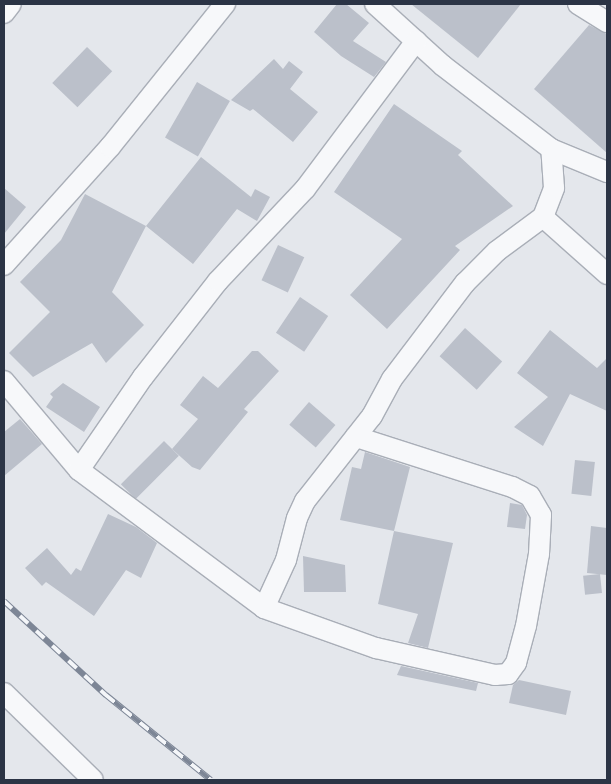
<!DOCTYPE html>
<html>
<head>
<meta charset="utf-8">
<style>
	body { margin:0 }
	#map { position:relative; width:611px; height:784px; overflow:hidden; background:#e4e7ec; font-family:"DM Sans",sans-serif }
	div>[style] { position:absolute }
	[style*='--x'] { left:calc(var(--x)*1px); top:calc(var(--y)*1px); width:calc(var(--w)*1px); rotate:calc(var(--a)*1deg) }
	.building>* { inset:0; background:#bbc0ca; transform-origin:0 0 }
	.roads { filter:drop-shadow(1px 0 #a9aeb7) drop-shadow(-1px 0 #a9aeb7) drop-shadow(0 1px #a9aeb7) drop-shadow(0 -1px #a9aeb7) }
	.minor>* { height:20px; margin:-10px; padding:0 10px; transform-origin:10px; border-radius:10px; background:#f7f8fa }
	.rail>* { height:5.5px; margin-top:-2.75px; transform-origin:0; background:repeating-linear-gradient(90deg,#f4f6f9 0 11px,#7d8696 0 22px); box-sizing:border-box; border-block:1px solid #7d8696 }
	span { translate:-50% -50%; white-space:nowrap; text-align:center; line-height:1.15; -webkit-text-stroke:4px #f4f6f9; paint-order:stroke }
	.frame { position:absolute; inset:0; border:5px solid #2b3445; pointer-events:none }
</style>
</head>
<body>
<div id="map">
	<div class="building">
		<i style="clip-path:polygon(337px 4px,346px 4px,369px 23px,353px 41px,386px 62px,374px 77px,341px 56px,314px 32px)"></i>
		<i style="clip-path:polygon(411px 4px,521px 4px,478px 58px)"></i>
		<i style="clip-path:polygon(589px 25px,607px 34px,607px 153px,534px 89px)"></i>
		<i style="left:87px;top:47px;width:35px;height:50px;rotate:44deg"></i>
		<i style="clip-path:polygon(274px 59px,283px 69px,289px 61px,303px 72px,290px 89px,318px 112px,293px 142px,253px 109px,250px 111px,231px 100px)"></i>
		<i style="left:197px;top:82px;width:38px;height:64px;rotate:30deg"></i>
		<i style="clip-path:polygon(394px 104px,462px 151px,458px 155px,513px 206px,455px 246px,460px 250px,387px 329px,350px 295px,402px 239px,334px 192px)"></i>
		<i style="clip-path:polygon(201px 157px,251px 197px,255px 189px,270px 197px,257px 221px,237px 209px,193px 264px,146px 226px)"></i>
		<i style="clip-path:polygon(4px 188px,26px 207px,4px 234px)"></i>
		<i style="clip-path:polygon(85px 194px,146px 226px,112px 292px,144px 325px,106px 363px,92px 343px,33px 377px,9px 353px,50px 312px,20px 282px,61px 240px)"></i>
		<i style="left:278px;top:245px;width:29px;height:39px;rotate:25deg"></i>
		<i style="left:300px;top:297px;width:34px;height:43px;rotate:34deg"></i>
		<i style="left:465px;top:328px;width:50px;height:38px;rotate:42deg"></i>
		<i style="clip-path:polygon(550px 330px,597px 368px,607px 358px,607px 411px,570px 394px,543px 446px,514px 427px,548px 397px,517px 373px)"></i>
		<i style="clip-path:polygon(252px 351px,258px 351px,279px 371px,244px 409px,248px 412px,200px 470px,192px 467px,172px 449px,198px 419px,180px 405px,203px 376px,218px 388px)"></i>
		<i style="clip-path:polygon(63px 383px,100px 407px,84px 432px,46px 407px,53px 397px,50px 394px)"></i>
		<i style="left:309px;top:402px;width:35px;height:30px;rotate:41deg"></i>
		<i style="clip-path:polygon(20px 419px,42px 444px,4px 476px,4px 432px)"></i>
		<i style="left:164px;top:441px;width:21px;height:61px;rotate:45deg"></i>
		<i style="clip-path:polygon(365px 452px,410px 467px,394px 531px,340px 520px,352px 467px,361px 469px)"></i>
		<i style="left:575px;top:460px;width:20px;height:34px;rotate:6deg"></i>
		<i style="clip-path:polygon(510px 503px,522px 505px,527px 515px,525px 529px,507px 527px)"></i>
		<i style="clip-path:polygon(108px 514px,136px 527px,157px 543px,141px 578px,126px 570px,94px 616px,46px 582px,42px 586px,25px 568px,47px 548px,71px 575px,76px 568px,81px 571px)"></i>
		<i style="clip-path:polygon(591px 526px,607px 528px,607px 575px,587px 573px)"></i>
		<i style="clip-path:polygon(394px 531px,453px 543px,428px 648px,408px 643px,418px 614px,378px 604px)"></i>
		<i style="clip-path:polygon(303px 556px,345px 565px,346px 592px,304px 592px)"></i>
		<i style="left:600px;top:574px;width:19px;height:17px;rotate:84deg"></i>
		<i style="clip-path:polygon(401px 666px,478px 683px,476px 691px,397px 675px)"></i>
		<i style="clip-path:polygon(519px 680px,571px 691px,566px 715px,509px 703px,513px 685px)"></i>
	</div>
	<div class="roads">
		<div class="minor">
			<i style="--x:375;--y:4;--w:91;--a:42.3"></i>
			<i style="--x:442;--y:65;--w:138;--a:37.6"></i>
			<i style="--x:551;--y:149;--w:61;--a:22.3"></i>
			<i style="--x:578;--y:4;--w:34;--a:32"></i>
			<i style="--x:4;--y:13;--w:11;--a:-52"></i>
			<i style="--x:543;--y:217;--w:86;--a:41.7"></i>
			<i style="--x:4;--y:265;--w:159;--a:-48.1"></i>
			<i style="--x:110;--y:147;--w:184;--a:-51.2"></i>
			<i style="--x:4;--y:381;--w:116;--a:49.9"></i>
			<i style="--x:79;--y:470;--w:231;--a:36.7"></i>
			<i style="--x:264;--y:608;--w:119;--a:19.7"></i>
			<i style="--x:376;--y:648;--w:122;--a:12.8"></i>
			<i style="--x:495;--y:675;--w:13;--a:-4"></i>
			<i style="--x:508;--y:674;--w:14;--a:-54"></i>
			<i style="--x:516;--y:663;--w:38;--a:-75"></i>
			<i style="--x:526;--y:626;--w:73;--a:-79.8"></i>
			<i style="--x:539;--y:554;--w:39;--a:-87"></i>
			<i style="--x:541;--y:515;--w:22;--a:-120"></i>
			<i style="--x:530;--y:496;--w:20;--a:-153"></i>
			<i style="--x:512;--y:487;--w:164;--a:-162.2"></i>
			<i style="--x:79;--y:470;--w:113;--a:-55.5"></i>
			<i style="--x:143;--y:377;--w:122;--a:-52"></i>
			<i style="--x:218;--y:281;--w:127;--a:-46.6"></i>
			<i style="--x:305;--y:189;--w:185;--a:-53.1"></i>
			<i style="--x:264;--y:608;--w:53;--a:-65.4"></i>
			<i style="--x:286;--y:560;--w:43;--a:-75.3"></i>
			<i style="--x:297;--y:518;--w:19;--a:-65"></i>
			<i style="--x:305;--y:501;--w:108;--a:-51.8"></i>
			<i style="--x:372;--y:416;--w:42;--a:-61.6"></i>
			<i style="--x:392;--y:379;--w:121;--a:-52.8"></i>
			<i style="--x:465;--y:283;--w:45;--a:-45"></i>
			<i style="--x:497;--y:251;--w:57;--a:-36.5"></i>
			<i style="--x:543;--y:217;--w:31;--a:-69"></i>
			<i style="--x:554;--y:188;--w:39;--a:-94"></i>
			<i style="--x:4;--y:693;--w:124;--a:44.3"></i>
		</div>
	</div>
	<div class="rail">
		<i style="--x:4;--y:601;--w:139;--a:42.7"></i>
		<i style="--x:106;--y:695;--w:135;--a:39"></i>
	</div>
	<div class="frame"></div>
</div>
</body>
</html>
